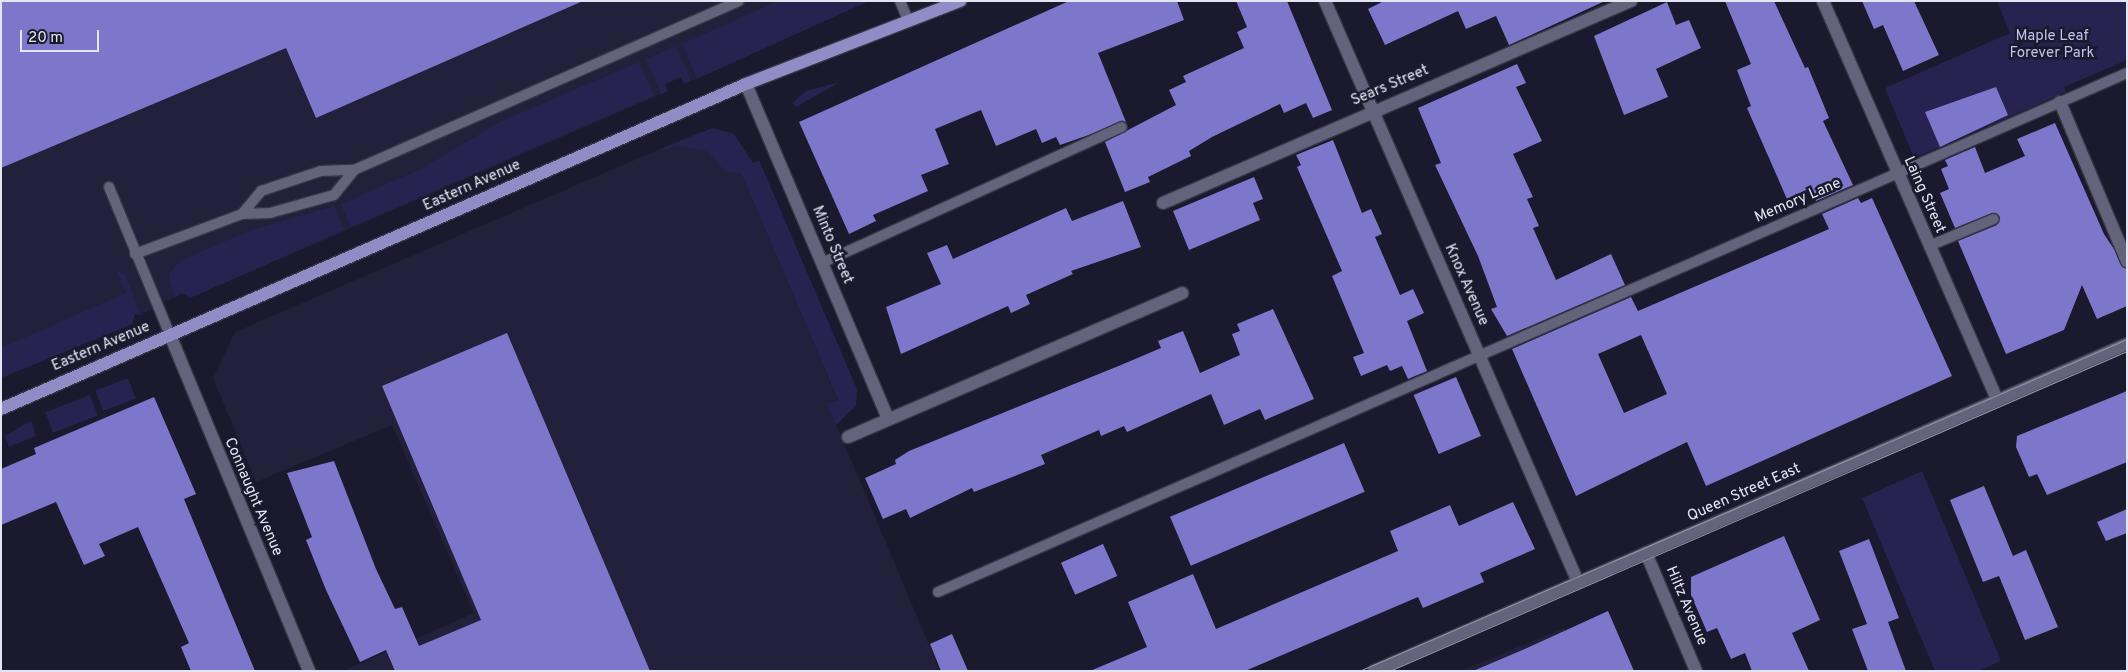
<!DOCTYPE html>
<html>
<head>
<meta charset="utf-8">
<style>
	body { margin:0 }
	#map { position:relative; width:2128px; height:672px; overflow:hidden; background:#1a192d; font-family:Overpass,sans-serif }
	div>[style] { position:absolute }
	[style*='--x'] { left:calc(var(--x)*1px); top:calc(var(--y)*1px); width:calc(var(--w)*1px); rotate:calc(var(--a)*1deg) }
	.built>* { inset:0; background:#22203a }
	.green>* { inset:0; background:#282250; transform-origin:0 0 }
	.building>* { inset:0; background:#7d77cb; transform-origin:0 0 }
	.roads { filter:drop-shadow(1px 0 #373646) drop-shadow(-1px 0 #373646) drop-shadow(0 1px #373646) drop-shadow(0 -1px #373646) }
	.service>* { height:10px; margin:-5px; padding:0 5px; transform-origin:5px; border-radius:5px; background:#64637c }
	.minor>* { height:12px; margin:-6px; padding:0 6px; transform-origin:6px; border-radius:6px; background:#64637c }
	.tertiary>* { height:12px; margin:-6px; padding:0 6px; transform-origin:6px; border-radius:6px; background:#64637c }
	.secondary>* { height:12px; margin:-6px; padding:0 6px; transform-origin:6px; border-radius:6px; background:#64637c }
	.primary>* { height:12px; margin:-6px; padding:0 6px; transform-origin:6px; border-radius:6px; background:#8f8cc6 }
	.tram>* { height:1px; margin:-0.5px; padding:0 0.5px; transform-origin:0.5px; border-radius:0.5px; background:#9393a4 }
	span { translate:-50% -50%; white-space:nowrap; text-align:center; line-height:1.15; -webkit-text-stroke:5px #1a192d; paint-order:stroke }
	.park-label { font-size:15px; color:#c1c1ed }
	.street-label { font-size:15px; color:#e4e5f3 }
	.frame { position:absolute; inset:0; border:2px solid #e4e5f3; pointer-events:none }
	.scale { position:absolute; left:20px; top:30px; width:79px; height:22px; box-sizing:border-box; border:2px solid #e4e5f3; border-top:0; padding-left:6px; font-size:15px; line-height:18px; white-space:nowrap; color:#e4e5f3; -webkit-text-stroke:4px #1a192d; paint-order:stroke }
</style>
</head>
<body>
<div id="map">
	<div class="built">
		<i style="clip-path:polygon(1px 1px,869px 1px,691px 81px,684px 84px,681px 77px,665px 84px,668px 91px,190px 298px,182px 293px,141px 315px,135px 313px,126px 327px,1px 378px)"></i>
		<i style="clip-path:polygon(697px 133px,741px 173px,838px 401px,828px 405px,940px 671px,343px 671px,474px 613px,392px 425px,256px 482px,213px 378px,235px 332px)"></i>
		<i style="clip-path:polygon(1564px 628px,1582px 671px,1461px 671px)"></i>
	</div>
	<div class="green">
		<i style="clip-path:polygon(778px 1px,869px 1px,697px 79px,682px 44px)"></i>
		<i style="clip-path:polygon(1997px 1px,2127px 1px,2127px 60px,2064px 87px,2066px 92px,1914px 158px,1885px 88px,2010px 33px)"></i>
		<i style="clip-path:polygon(676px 46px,691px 81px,684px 84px,681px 77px,665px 84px,668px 91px,661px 94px,646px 59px)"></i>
		<i style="clip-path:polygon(639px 62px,654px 96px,351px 227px,341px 204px,421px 169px,500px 122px)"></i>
		<i style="clip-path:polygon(840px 82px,796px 107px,792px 103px,806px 91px)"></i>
		<i style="clip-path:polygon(712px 128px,734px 134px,753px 163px,759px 160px,857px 389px,856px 406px,836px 425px,827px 404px,838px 400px,741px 173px,726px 172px,706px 151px,678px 146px,654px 152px)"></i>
		<i style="clip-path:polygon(334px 206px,344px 230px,190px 298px,182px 293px,175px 298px,168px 275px,180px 261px,251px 230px)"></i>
		<i style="clip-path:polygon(117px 271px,125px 274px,141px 315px,135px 314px,132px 324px,1px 378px,1px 348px,126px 293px)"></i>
		<i style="left:128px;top:378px;width:22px;height:35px;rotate:69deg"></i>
		<i style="left:90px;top:395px;width:22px;height:48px;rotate:69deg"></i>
		<i style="clip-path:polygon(31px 421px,36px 436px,9px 447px,4px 436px)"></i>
		<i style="clip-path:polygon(1922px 471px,2001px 661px,1978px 671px,1935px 671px,1862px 498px)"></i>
	</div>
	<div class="building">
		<i style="clip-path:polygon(1px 1px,583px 1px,316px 118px,286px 48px,1px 168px)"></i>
		<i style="clip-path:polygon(1069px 1px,1177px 1px,1184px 20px,1098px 53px,1126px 122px,1060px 145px,1056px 137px,1042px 143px,1036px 129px,996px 146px,981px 110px,935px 129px,949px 164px,921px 175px,928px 191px,873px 215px,876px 221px,849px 234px,799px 122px)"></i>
		<i style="clip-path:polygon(1236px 1px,1287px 1px,1332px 110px,1313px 118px,1306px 103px,1284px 113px,1280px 104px,1212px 137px,1189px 151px,1191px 156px,1148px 177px,1150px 182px,1125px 192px,1105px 142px,1176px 105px,1169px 90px,1186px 82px,1183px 76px,1244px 48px,1237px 32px,1247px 27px)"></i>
		<i style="clip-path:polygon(1384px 1px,1605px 1px,1509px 45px,1496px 16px,1466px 29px,1458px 11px,1385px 45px,1368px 9px)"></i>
		<i style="clip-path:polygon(1725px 1px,1774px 1px,1805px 68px,1808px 67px,1829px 118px,1823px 121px,1853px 185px,1816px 201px,1811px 188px,1787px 199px,1747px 108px,1751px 106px,1737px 70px,1751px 64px)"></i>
		<i style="clip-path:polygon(1862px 1px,1914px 1px,1939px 55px,1903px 71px,1883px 25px,1874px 29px)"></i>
		<i style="clip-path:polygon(1667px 2px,1676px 25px,1689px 20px,1701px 48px,1656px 69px,1668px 97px,1624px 115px,1594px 36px)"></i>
		<i style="clip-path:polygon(1517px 64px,1526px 83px,1516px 87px,1542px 141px,1513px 154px,1533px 197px,1527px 199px,1539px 226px,1533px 228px,1556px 280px,1611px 254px,1625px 285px,1507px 336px,1491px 309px,1497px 307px,1478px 256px,1435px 165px,1441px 163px,1418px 108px)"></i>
		<i style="clip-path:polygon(1996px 87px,2008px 115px,1940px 147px,1925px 112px)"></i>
		<i style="clip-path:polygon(2055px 123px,2104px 234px,2127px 269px,2127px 306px,2097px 319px,2082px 285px,2064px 330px,2006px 354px,1958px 241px,1997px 225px,2000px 217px,1992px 213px,1955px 228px,1940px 193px,1949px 189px,1941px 169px,1948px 166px,1945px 160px,1975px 147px,1985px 173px,2025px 156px,2017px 139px)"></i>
		<i style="clip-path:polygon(1333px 140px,1362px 213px,1371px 209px,1382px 234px,1375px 237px,1400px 295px,1413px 289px,1424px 313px,1407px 321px,1427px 371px,1408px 379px,1402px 366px,1390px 371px,1387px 365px,1361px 376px,1353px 357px,1364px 353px,1332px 276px,1342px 271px,1297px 167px,1301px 165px,1296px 155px)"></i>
		<i style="clip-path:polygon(1254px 177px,1263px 199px,1253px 203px,1260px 220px,1189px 250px,1173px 211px)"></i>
		<i style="clip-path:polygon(evenodd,1858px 198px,1861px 203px,1872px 198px,1952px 376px,1706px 486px,1687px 442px,1576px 496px,1512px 349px,1631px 297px,1638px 311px,1829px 229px,1822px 214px,1858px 198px,1641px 335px,1667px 394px,1624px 413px,1598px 354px,1641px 335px)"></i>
		<i style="clip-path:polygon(1123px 201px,1141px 247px,1071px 271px,1073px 274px,1026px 295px,1030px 304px,1011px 313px,1008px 306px,901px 354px,886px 307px,941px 284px,927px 253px,947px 245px,953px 259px,1066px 208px,1072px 221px)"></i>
		<i style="clip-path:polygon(1273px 309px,1314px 399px,1265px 420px,1260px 409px,1224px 425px,1211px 394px,1127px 432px,1124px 426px,1101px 436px,1099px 430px,1041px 455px,1045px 464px,974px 492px,972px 488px,910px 518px,906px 509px,883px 519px,865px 478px,896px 464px,895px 460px,909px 451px,1121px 365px,1161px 348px,1158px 341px,1183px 331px,1200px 373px,1240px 355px,1232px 334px,1240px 331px,1237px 324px)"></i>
		<i style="clip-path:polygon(507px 333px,650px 671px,395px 671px,386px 650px,360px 662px,326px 590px,306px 540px,312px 537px,287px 473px,334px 461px,376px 569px,395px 609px,402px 607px,419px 646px,481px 620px,382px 386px)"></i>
		<i style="left:1456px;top:377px;width:64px;height:46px;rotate:67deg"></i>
		<i style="clip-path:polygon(2127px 391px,2127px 462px,2047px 495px,2037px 474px,2029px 477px,2016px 447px,2017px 436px)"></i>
		<i style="clip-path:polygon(154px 397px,196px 494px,184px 499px,255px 671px,191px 671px,181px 647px,189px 643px,138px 527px,99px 544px,105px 556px,84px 565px,56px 502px,1px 525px,1px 469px,36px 454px,34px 448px)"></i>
		<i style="left:1344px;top:443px;width:53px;height:189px;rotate:67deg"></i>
		<i style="clip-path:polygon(1984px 486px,2013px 556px,2026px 550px,2058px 627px,2025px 640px,1999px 576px,1983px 582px,1950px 500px)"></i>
		<i style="clip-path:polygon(1513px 502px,1535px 549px,1480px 573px,1484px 582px,1423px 608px,1418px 597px,1245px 671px,1090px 671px,1147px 647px,1128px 602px,1193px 574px,1216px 629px,1398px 551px,1390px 531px,1450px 505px,1459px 526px)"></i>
		<i style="clip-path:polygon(2127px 509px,2127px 533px,2106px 541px,2097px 522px)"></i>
		<i style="clip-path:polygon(1784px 536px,1820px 620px,1792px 633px,1809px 671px,1752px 671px,1745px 653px,1731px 659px,1717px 628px,1707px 632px,1691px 595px,1691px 577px)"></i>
		<i style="clip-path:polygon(1869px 539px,1899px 618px,1888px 622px,1906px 671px,1868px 671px,1852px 629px,1867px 624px,1839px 551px)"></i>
		<i style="left:1103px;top:544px;width:35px;height:46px;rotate:66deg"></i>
		<i style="clip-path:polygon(1608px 611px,1634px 671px,1473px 671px,1527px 648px)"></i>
		<i style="clip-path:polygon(952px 634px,968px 671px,941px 671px,930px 644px)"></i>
	</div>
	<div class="roads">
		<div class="service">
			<i style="--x:900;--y:1;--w:21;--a:67"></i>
			<i style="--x:109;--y:187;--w:160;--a:67.6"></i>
			<i style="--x:242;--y:214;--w:30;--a:-50"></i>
			<i style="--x:261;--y:191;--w:63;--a:-18.4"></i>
			<i style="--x:321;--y:171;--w:33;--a:-2"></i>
			<i style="--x:354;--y:170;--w:420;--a:-23.7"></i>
			<i style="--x:1929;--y:246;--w:70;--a:-22.6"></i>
			<i style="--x:135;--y:254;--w:114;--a:-20.5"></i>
			<i style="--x:242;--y:214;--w:28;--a:-2"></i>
			<i style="--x:270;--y:213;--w:66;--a:-15.7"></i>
			<i style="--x:334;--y:195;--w:32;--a:-51"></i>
			<i style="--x:822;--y:263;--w:329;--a:-24.4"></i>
			<i style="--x:938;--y:592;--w:1297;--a:-23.58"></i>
		</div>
		<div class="minor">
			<i style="--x:1325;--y:1;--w:634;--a:66.47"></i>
			<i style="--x:1823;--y:1;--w:435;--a:66.4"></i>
			<i style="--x:746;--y:84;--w:364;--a:67"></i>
			<i style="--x:2060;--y:102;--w:173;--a:67.2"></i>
			<i style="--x:1163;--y:203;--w:510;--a:-23.35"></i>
			<i style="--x:848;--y:437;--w:364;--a:-23.3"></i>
			<i style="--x:1646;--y:553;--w:128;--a:67"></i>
		</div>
		<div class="tertiary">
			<i style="--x:170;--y:335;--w:364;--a:67.5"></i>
		</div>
		<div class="secondary">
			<i style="--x:1374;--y:671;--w:821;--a:-23.47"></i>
		</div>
		<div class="primary">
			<i style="--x:1;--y:409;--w:813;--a:-23.57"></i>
			<i style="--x:746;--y:84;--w:230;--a:-21.2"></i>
		</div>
	</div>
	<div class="tram">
		<i style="--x:1359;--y:671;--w:837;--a:-23.38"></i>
		<i style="--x:1389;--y:671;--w:804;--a:-23.44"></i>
	</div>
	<div class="park-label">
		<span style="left:2052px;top:45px">Maple Leaf<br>Forever Park</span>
	</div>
	<div class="street-label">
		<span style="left:1390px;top:86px;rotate:-23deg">Sears Street</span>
		<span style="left:472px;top:186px;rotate:-24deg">Eastern Avenue</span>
		<span style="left:1924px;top:195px;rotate:66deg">Laing Street</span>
		<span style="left:1798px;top:201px;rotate:-23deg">Memory Lane</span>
		<span style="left:832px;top:245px;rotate:67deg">Minto Street</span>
		<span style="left:1466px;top:285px;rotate:66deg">Knox Avenue</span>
		<span style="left:101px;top:347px;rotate:-23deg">Eastern Avenue</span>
		<span style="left:1744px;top:493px;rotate:-24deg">Queen Street East</span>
		<span style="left:253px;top:497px;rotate:67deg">Connaught Avenue</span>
		<span style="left:1686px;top:606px;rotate:67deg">Hiltz Avenue</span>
	</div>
	<div class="frame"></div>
	<div class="scale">20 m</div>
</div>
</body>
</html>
